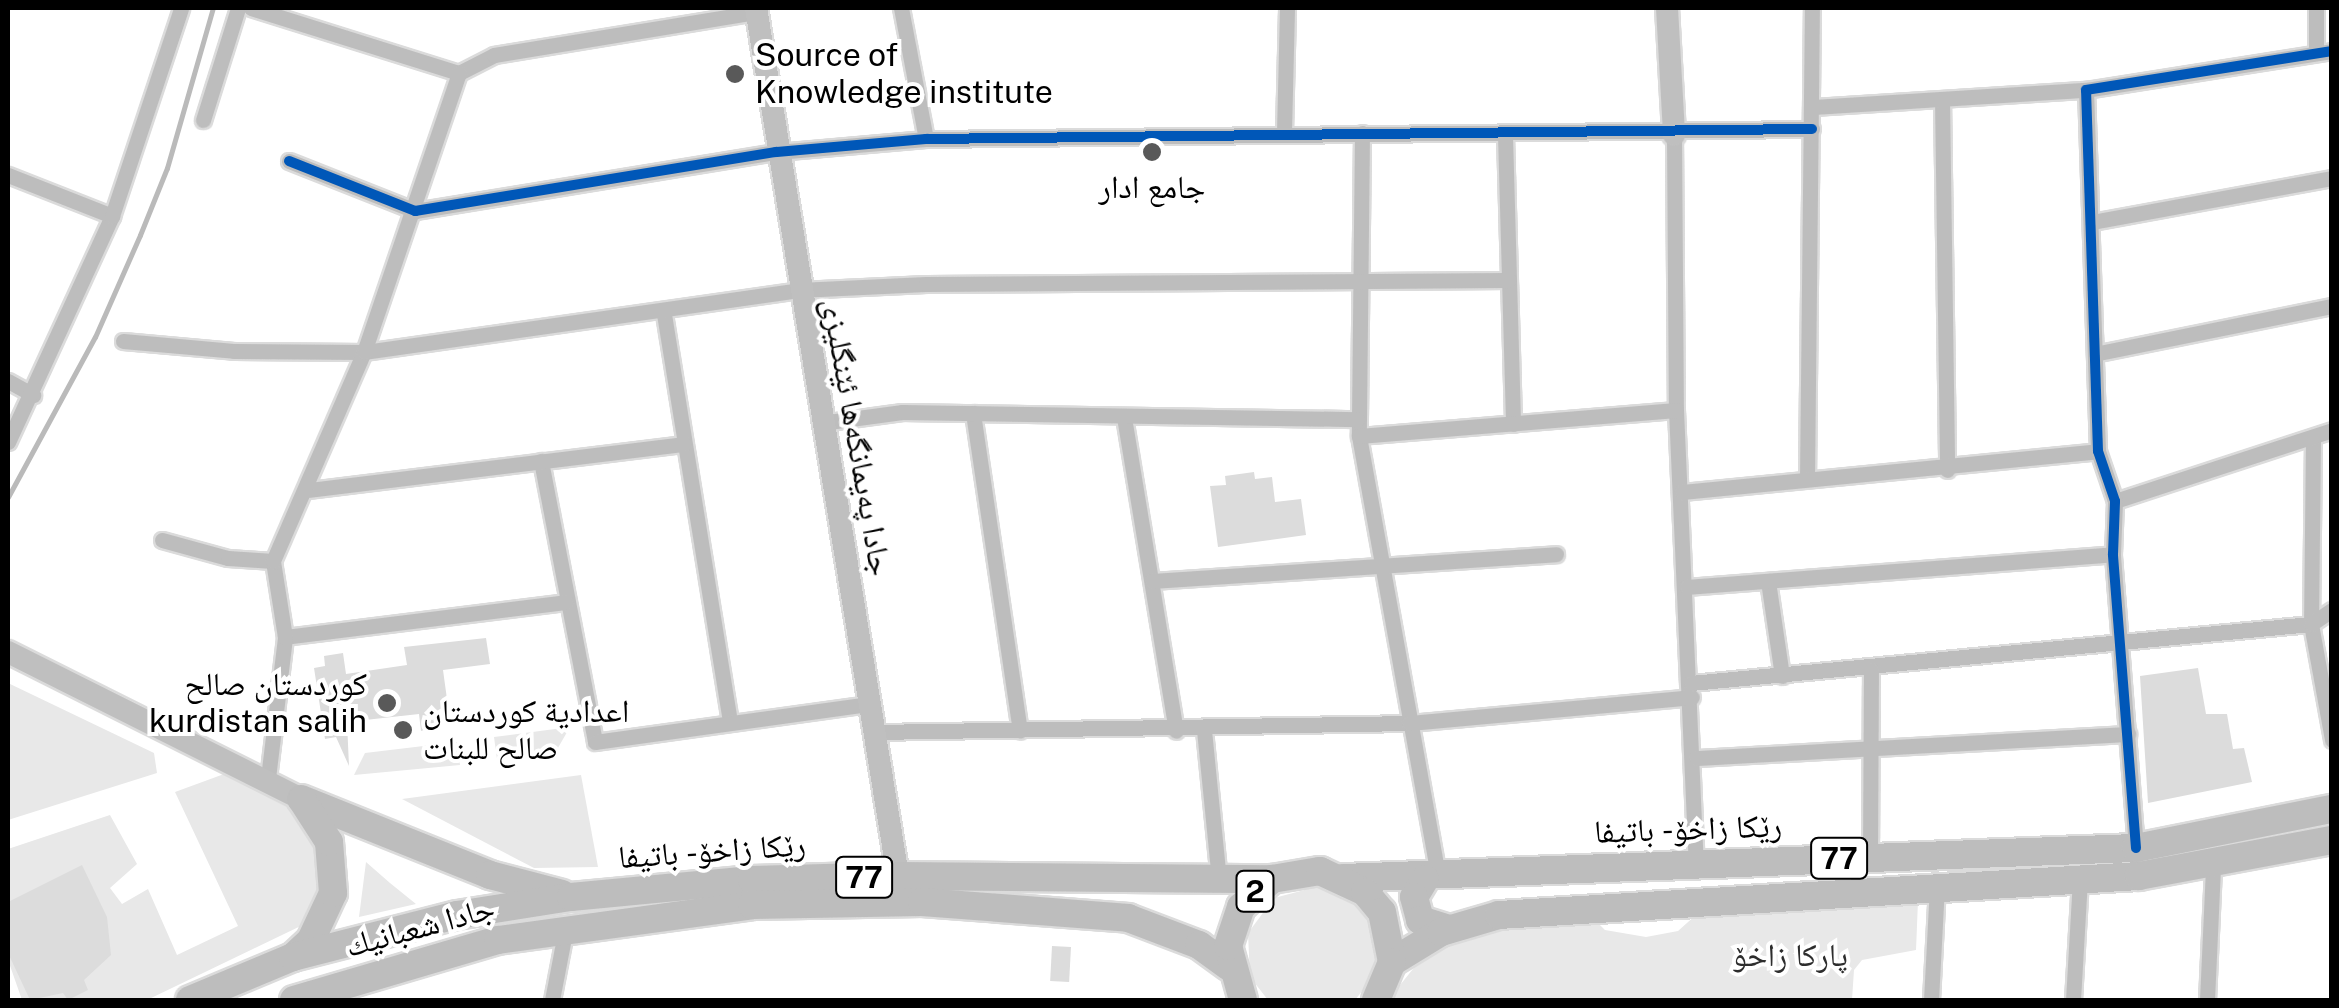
<!DOCTYPE html>
<html>
<head>
<meta charset="utf-8">
<style>
	body { margin:0 }
	#map { position:relative; width:2339px; height:1008px; overflow:hidden; background:#fff; font-family:"Public Sans","Noto Naskh Arabic",sans-serif }
	div>[style] { position:absolute }
	[style*='--x'] { left:calc(var(--x)*1px); top:calc(var(--y)*1px); width:calc(var(--w)*1px); rotate:calc(var(--a)*1deg) }
	.green>* { inset:0; background:#e8e8e8 }
	.stream>* { height:5px; margin:-2.5px; padding:0 2.5px; transform-origin:2.5px; border-radius:2.5px; background:#bababa }
	.building>* { inset:0; background:#dcdcdc; transform-origin:0 0 }
	.roads { filter:drop-shadow(2px 0 #dbdbdb) drop-shadow(-2px 0 #dbdbdb) drop-shadow(0 2px #dbdbdb) drop-shadow(0 -2px #dbdbdb) }
	.street>* { height:15px; margin:-7.5px; padding:0 7.5px; transform-origin:7.5px; border-radius:7.5px; background:#bdbdbd }
	.secondary>* { height:22px; margin:-11px; padding:0 11px; transform-origin:11px; border-radius:11px; background:#bfbfbf }
	.highway>* { height:28px; margin:-14px; padding:0 14px; transform-origin:14px; border-radius:14px; background:#bdbdbd }
	.cycleway>* { height:10px; margin:-5px; padding:0 5px; transform-origin:5px; border-radius:5px; background:#0057b8 }
	.dots>* { width:28px; height:28px; translate:-50% -50%; box-sizing:border-box; border:5px solid #fff; border-radius:50% }
	span { translate:-50% -50%; white-space:nowrap; text-align:center; line-height:1.15; -webkit-text-stroke:8px #fff; paint-order:stroke }
	.shield-label span { padding:2px 8px; background:#fff; border:2px solid; border-radius:8px; -webkit-text-stroke-width:0 }
	.shield-label { font-size:30px; color:#000; font-weight:700 }
	.poi-label { font-size:32px; color:#000 }
	.left { translate:0 -50%; text-align:left }
	.right { translate:-100% -50%; text-align:right }
	.street-label { font-size:32px; color:#000 }
	.park-label { font-size:32px; color:#2d2d2d }
	.frame { position:absolute; inset:0; border:10px solid #000; pointer-events:none }
</style>
</head>
<body>
<div id="map">
	<div class="green">
		<i style="clip-path:polygon(8px 683px,154px 753px,157px 773px,8px 820px)"></i>
		<i style="clip-path:polygon(570px 727px,555px 753px,497px 759px,494px 737px)"></i>
		<i style="clip-path:polygon(457px 742px,460px 765px,354px 775px,365px 753px)"></i>
		<i style="clip-path:polygon(235px 770px,306px 809px,328px 890px,309px 922px,147px 1000px,22px 1000px,8px 960px,8px 849px,110px 815px,137px 864px,110px 888px,122px 904px,148px 889px,177px 955px,238px 926px,175px 792px)"></i>
		<i style="clip-path:polygon(581px 775px,598px 867px,534px 868px,402px 799px)"></i>
		<i style="clip-path:polygon(366px 862px,390px 883px,416px 904px,359px 917px)"></i>
		<i style="clip-path:polygon(1316px 887px,1354px 903px,1368px 919px,1377px 960px,1371px 980px,1355px 1000px,1268px 1000px,1250px 977px,1248px 933px,1274px 898px)"></i>
		<i style="clip-path:polygon(1918px 901px,1916px 950px,1862px 960px,1854px 970px,1852px 1000px,1388px 1000px,1425px 954px,1475px 931px,1594px 919px,1605px 930px,1646px 937px,1678px 931px,1697px 914px)"></i>
	</div>
	<div class="stream">
		<i style="--x:8;--y:497;--w:182;--a:-61.5"></i>
		<i style="--x:95;--y:337;--w:111;--a:-66.2"></i>
		<i style="--x:140;--y:235;--w:72;--a:-68.1"></i>
		<i style="--x:167;--y:168;--w:166;--a:-74"></i>
	</div>
	<div class="building">
		<i style="clip-path:polygon(1254px 472px,1255px 479px,1272px 477px,1275px 502px,1301px 499px,1306px 535px,1218px 547px,1210px 486px,1226px 485px,1225px 476px)"></i>
		<i style="clip-path:polygon(486px 638px,490px 664px,443px 670px,450px 721px,421px 731px,419px 714px,347px 722px,349px 766px,336px 737px,325px 739px,314px 668px,325px 666px,324px 656px,343px 653px,346px 674px,407px 665px,404px 647px)"></i>
		<i style="clip-path:polygon(2198px 668px,2206px 714px,2227px 714px,2233px 749px,2244px 748px,2252px 782px,2148px 803px,2140px 676px)"></i>
		<i style="clip-path:polygon(82px 865px,107px 917px,111px 955px,84px 980px,88px 990px,68px 1000px,63px 993px,30px 1000px,8px 953px,8px 902px)"></i>
		<i style="left:1052px;top:946px;width:19px;height:35px;rotate:3deg"></i>
	</div>
	<div class="roads">
		<div class="street">
			<i style="--x:251;--y:8;--w:218;--a:17.4"></i>
			<i style="--x:459;--y:73;--w:39;--a:-27"></i>
			<i style="--x:494;--y:55;--w:266;--a:-9.3"></i>
			<i style="--x:901;--y:8;--w:133;--a:79.2"></i>
			<i style="--x:2316;--y:53;--w:45;--a:-90"></i>
			<i style="--x:1942;--y:99;--w:371;--a:89.2"></i>
			<i style="--x:1813;--y:107;--w:274;--a:-3.6"></i>
			<i style="--x:203;--y:120;--w:117;--a:-72.6"></i>
			<i style="--x:1284;--y:132;--w:124;--a:-88.6"></i>
			<i style="--x:1362;--y:133;--w:303;--a:90.6"></i>
			<i style="--x:1359;--y:436;--w:448;--a:79.8"></i>
			<i style="--x:1505;--y:135;--w:289;--a:88.4"></i>
			<i style="--x:1674;--y:135;--w:275;--a:89.6"></i>
			<i style="--x:1676;--y:410;--w:451;--a:87.5"></i>
			<i style="--x:289;--y:161;--w:136;--a:21.6"></i>
			<i style="--x:415;--y:211;--w:366;--a:-9.3"></i>
			<i style="--x:776;--y:152;--w:151;--a:-5"></i>
			<i style="--x:926;--y:139;--w:886;--a:-0.65"></i>
			<i style="--x:8;--y:175;--w:112;--a:21.5"></i>
			<i style="--x:2092;--y:222;--w:244;--a:-10.4"></i>
			<i style="--x:664;--y:314;--w:414;--a:80.8"></i>
			<i style="--x:123;--y:341;--w:111;--a:5.1"></i>
			<i style="--x:234;--y:351;--w:130;--a:0.4"></i>
			<i style="--x:364;--y:352;--w:439;--a:-8.1"></i>
			<i style="--x:799;--y:290;--w:127;--a:-2.7"></i>
			<i style="--x:926;--y:284;--w:583;--a:-0.39"></i>
			<i style="--x:2099;--y:353;--w:238;--a:-11.4"></i>
			<i style="--x:8;--y:381;--w:29;--a:29"></i>
			<i style="--x:973;--y:413;--w:321;--a:81.6"></i>
			<i style="--x:1124;--y:417;--w:318;--a:80.6"></i>
			<i style="--x:821;--y:423;--w:82;--a:-7.7"></i>
			<i style="--x:902;--y:412;--w:455;--a:0.9"></i>
			<i style="--x:1359;--y:436;--w:318;--a:-4.7"></i>
			<i style="--x:2313;--y:437;--w:187;--a:90.6"></i>
			<i style="--x:2311;--y:624;--w:118;--a:79.7"></i>
			<i style="--x:8;--y:442;--w:249;--a:-65.3"></i>
			<i style="--x:112;--y:216;--w:219;--a:-71.6"></i>
			<i style="--x:541;--y:461;--w:286;--a:79.1"></i>
			<i style="--x:595;--y:742;--w:277;--a:-7.9"></i>
			<i style="--x:1807;--y:479;--w:471;--a:-89.4"></i>
			<i style="--x:309;--y:490;--w:377;--a:-7"></i>
			<i style="--x:1682;--y:492;--w:418;--a:-5.6"></i>
			<i style="--x:2115;--y:501;--w:228;--a:-18.1"></i>
			<i style="--x:162;--y:540;--w:68;--a:15.3"></i>
			<i style="--x:228;--y:558;--w:45;--a:3.8"></i>
			<i style="--x:1152;--y:581;--w:405;--a:-3.8"></i>
			<i style="--x:1768;--y:581;--w:96;--a:81.6"></i>
			<i style="--x:1687;--y:587;--w:427;--a:-4.4"></i>
			<i style="--x:285;--y:637;--w:283;--a:-7.1"></i>
			<i style="--x:1691;--y:683;--w:623;--a:-5.44"></i>
			<i style="--x:2311;--y:624;--w:25;--a:-34"></i>
			<i style="--x:1204;--y:730;--w:150;--a:84.3"></i>
			<i style="--x:874;--y:732;--w:535;--a:-0.96"></i>
			<i style="--x:1409;--y:723;--w:284;--a:-5.2"></i>
			<i style="--x:1696;--y:758;--w:433;--a:-3.2"></i>
			<i style="--x:268;--y:778;--w:142;--a:-83.1"></i>
			<i style="--x:285;--y:637;--w:77;--a:-99"></i>
			<i style="--x:273;--y:561;--w:228;--a:-66.5"></i>
			<i style="--x:364;--y:352;--w:295;--a:-71.2"></i>
			<i style="--x:2136;--y:848;--w:295;--a:-94.5"></i>
			<i style="--x:2113;--y:554;--w:53;--a:-87.8"></i>
			<i style="--x:2115;--y:501;--w:53;--a:-108.8"></i>
			<i style="--x:2098;--y:451;--w:361;--a:-91.9"></i>
			<i style="--x:2086;--y:90;--w:249;--a:-9"></i>
			<i style="--x:1870;--y:858;--w:188;--a:-89.7"></i>
			<i style="--x:552;--y:1000;--w:74;--a:-79.1"></i>
			<i style="--x:1931;--y:1000;--w:116;--a:-87"></i>
			<i style="--x:2073;--y:1000;--w:121;--a:-86.7"></i>
			<i style="--x:2207;--y:1000;--w:133;--a:-87.4"></i>
		</div>
		<div class="secondary">
			<i style="--x:756;--y:8;--w:880;--a:80.71"></i>
			<i style="--x:1667;--y:8;--w:127;--a:86.8"></i>
			<i style="--x:8;--y:652;--w:328;--a:26.6"></i>
		</div>
		<div class="highway">
			<i style="--x:301;--y:799;--w:204;--a:21.9"></i>
			<i style="--x:490;--y:875;--w:74;--a:14.8"></i>
			<i style="--x:1343;--y:878;--w:794;--a:-2.17"></i>
			<i style="--x:2136;--y:848;--w:200;--a:-11.3"></i>
			<i style="--x:1425;--y:879;--w:21;--a:121"></i>
			<i style="--x:1414;--y:897;--w:24;--a:75"></i>
			<i style="--x:1420;--y:920;--w:30;--a:17"></i>
			<i style="--x:293;--y:957;--w:25;--a:-43"></i>
			<i style="--x:311;--y:940;--w:52;--a:-64.9"></i>
			<i style="--x:333;--y:893;--w:51;--a:-94.5"></i>
			<i style="--x:329;--y:842;--w:50;--a:-122.7"></i>
			<i style="--x:1392;--y:962;--w:57;--a:-31.5"></i>
			<i style="--x:1441;--y:932;--w:60;--a:-16.3"></i>
			<i style="--x:1499;--y:915;--w:641;--a:-3.49"></i>
			<i style="--x:2139;--y:876;--w:196;--a:-10.6"></i>
			<i style="--x:190;--y:1000;--w:112;--a:-22.7"></i>
			<i style="--x:293;--y:957;--w:169;--a:-14.4"></i>
			<i style="--x:457;--y:915;--w:115;--a:-9"></i>
			<i style="--x:571;--y:897;--w:182;--a:-5.4"></i>
			<i style="--x:752;--y:880;--w:146;--a:-1.6"></i>
			<i style="--x:898;--y:876;--w:374;--a:0.5"></i>
			<i style="--x:294;--y:1000;--w:213;--a:-16.4"></i>
			<i style="--x:498;--y:940;--w:256;--a:-7.8"></i>
			<i style="--x:752;--y:905;--w:170;--a:-1"></i>
			<i style="--x:922;--y:902;--w:207;--a:4.4"></i>
			<i style="--x:1128;--y:918;--w:76;--a:20.8"></i>
			<i style="--x:1199;--y:945;--w:37;--a:36"></i>
			<i style="--x:1243;--y:1000;--w:56;--a:-105.5"></i>
			<i style="--x:1228;--y:946;--w:41;--a:-71.6"></i>
			<i style="--x:1241;--y:907;--w:42;--a:-42.1"></i>
			<i style="--x:1272;--y:879;--w:49;--a:-9.5"></i>
			<i style="--x:1320;--y:871;--w:50;--a:25"></i>
			<i style="--x:1365;--y:892;--w:26;--a:50"></i>
			<i style="--x:1382;--y:912;--w:51;--a:78.7"></i>
			<i style="--x:1392;--y:962;--w:41;--a:112.8"></i>
		</div>
	</div>
	<div class="cycleway">
		<i style="--x:289;--y:161;--w:136;--a:21.6"></i>
		<i style="--x:415;--y:211;--w:366;--a:-9.3"></i>
		<i style="--x:776;--y:152;--w:151;--a:-5"></i>
		<i style="--x:926;--y:139;--w:886;--a:-0.65"></i>
		<i style="--x:2136;--y:848;--w:295;--a:-94.5"></i>
		<i style="--x:2113;--y:554;--w:53;--a:-87.8"></i>
		<i style="--x:2115;--y:501;--w:53;--a:-108.8"></i>
		<i style="--x:2098;--y:451;--w:361;--a:-91.9"></i>
		<i style="--x:2086;--y:90;--w:249;--a:-9"></i>
	</div>
	<div class="dots">
		<i style="left:735px;top:74px;background:#595959"></i>
		<i style="left:1152px;top:152px;background:#595959"></i>
		<i style="left:387px;top:703px;background:#595959"></i>
		<i style="left:403px;top:730px;background:#595959"></i>
	</div>
	<div class="shield-label">
		<span style="left:1839px;top:858px">77</span>
		<span style="left:864px;top:877px">77</span>
		<span style="left:1255px;top:891px">2</span>
	</div>
	<div class="poi-label">
		<span class="left" style="left:755px;top:74px">Source of<br>Knowledge institute</span>
		<span style="left:1152px;top:187px">جامع ادار</span>
		<span class="right" style="left:367px;top:703px">كوردستان صالح<br>kurdistan salih</span>
		<span class="left" style="left:423px;top:730px">اعدادية كوردستان<br>صالح للبنات</span>
	</div>
	<div class="street-label">
		<span style="left:857px;top:437px;rotate:80deg">جادا په‌يمانگه‌ها ئێنگليزى</span>
		<span style="left:1688px;top:829px;rotate:-2deg">رێکا زاخۆ - باتیفا</span>
		<span style="left:712px;top:851px;rotate:-4deg">رێکا زاخۆ - باتیفا</span>
		<span style="left:420px;top:927px;rotate:-15deg">جادا شعبانيك</span>
	</div>
	<div class="park-label">
		<span style="left:1790px;top:955px">پارکا زاخۆ</span>
	</div>
	<div class="frame"></div>
</div>
</body>
</html>
